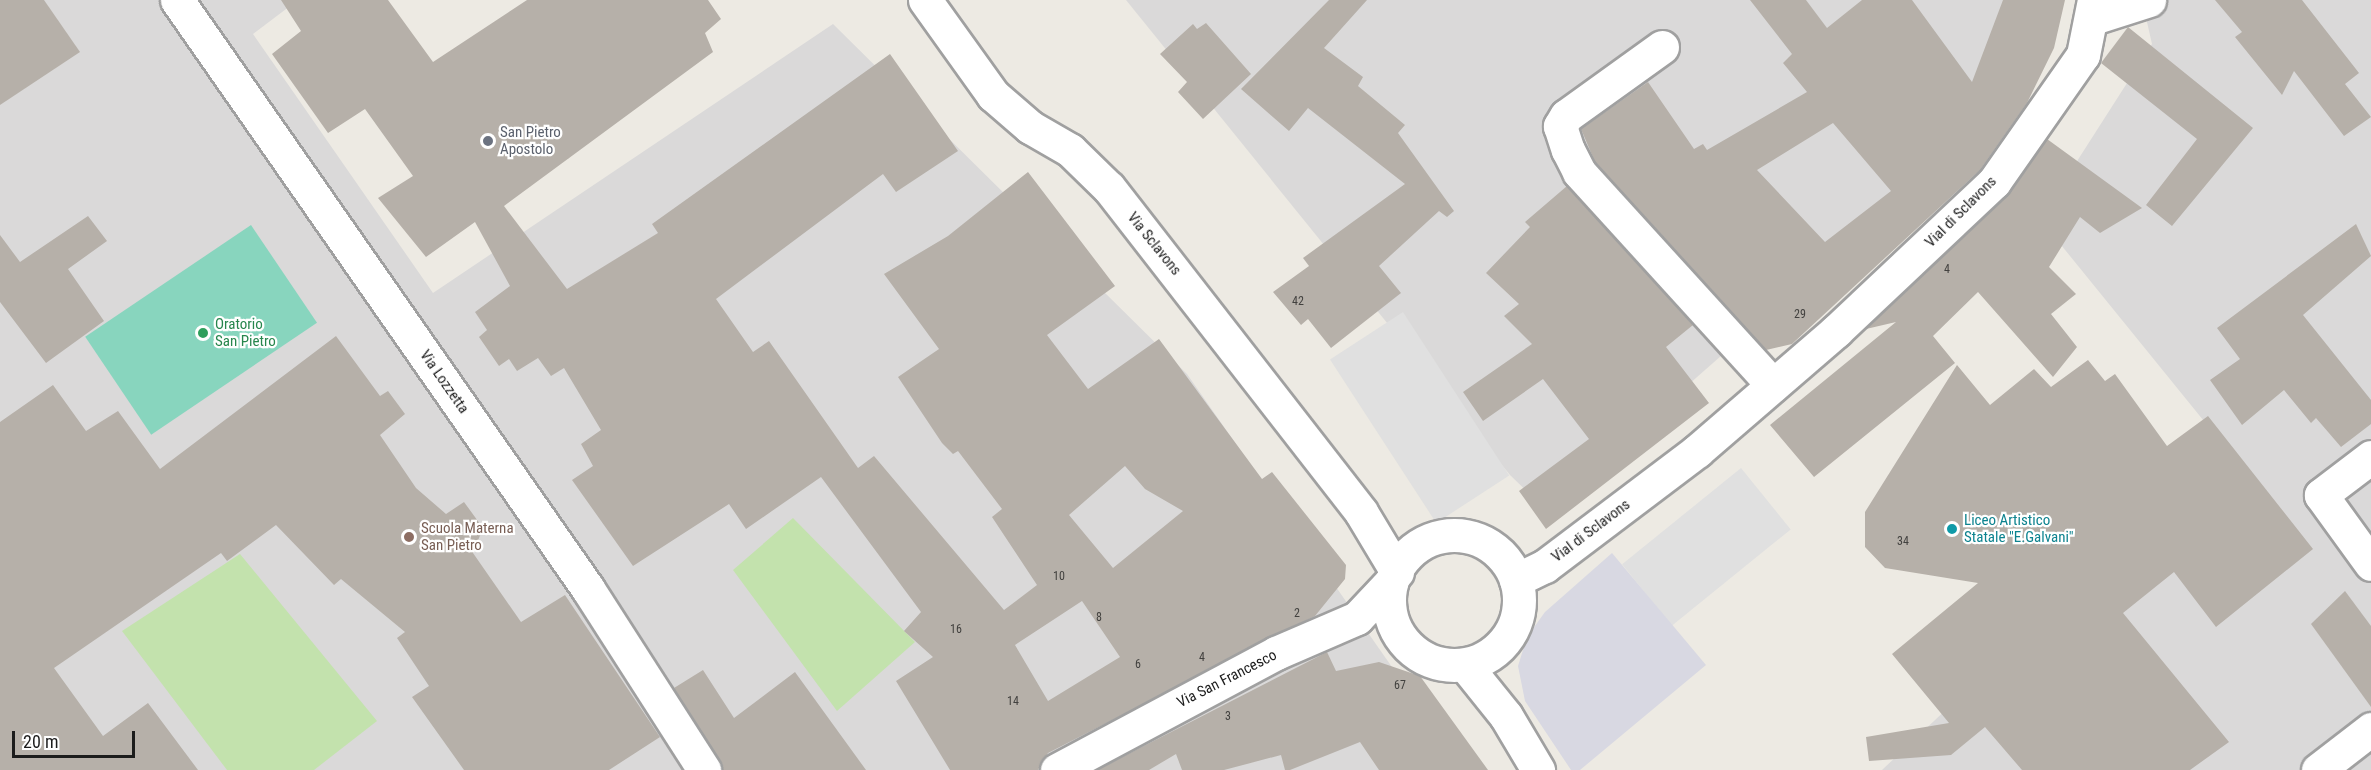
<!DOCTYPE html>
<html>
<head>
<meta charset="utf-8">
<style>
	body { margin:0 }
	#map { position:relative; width:2371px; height:770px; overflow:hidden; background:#edeae3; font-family:"Roboto Condensed",sans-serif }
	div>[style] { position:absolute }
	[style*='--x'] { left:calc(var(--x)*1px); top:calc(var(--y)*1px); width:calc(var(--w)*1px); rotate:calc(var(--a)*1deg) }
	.residential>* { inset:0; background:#dad9d9 }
	.grass>* { inset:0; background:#c3e2ad }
	.pitch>* { inset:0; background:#88d5be; transform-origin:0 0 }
	.parking>* { inset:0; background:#e0e0e0; transform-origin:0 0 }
	.plaza>* { inset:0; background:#d8d8e2 }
	.building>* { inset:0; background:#b6b0a9 }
	.roads { filter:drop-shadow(2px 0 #a0a0a0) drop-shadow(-2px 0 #a0a0a0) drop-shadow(0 2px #a0a0a0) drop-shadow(0 -2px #a0a0a0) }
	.minor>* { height:33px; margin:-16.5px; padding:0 16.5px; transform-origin:16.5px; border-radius:16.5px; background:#fff }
	.minor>.ring { margin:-16.5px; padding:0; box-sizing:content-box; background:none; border:33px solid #fff; border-radius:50% }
	.dots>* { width:16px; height:16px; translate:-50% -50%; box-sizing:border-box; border:3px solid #fff; border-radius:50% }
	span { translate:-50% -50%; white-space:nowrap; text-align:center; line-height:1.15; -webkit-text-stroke:4.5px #fff; paint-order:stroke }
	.number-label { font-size:12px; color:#42413f }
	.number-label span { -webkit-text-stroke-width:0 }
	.worship-label { font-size:15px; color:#5b616d }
	.left { translate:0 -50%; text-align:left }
	.street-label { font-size:15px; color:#1c1c1c }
	.leisure-label { font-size:15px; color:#27864d }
	.culture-label { font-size:15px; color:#0d838f }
	.education-label { font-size:15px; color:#785e54 }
	.scale { position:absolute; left:12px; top:731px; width:123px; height:27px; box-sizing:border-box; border:3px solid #1c1c1c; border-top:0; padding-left:8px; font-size:18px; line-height:21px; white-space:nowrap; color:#1c1c1c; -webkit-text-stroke:4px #fff; paint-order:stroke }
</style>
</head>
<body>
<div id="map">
	<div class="residential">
		<i style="clip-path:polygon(0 0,298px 0,253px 34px,433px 293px,833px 24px,1187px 374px,1464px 770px,0 770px)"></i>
		<i style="clip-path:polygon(1126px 0,2031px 0,1998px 112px,1546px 510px,1510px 475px)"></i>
		<i style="clip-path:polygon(2142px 0,2371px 0,2371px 770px,1882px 770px,2225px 447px,2040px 219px,2152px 44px)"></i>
	</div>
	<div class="grass">
		<i style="clip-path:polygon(793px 518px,915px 642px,837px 711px,733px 570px)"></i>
		<i style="clip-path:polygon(240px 554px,377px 721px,314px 770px,227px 770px,122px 631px)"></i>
	</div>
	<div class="pitch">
		<i style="left:251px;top:225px;width:118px;height:200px;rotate:56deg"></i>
	</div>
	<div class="parking">
		<i style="left:1403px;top:312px;width:195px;height:87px;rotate:57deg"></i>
		<i style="left:1741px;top:468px;width:79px;height:153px;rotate:51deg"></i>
	</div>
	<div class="plaza">
		<i style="clip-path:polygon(1612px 553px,1706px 665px,1580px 770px,1571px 770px,1525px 701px,1518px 666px,1527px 637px,1545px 612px)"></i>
	</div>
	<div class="building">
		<i style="clip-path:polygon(0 0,44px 0,80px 52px,0 105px)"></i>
		<i style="clip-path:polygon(evenodd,281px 0,388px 0,433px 62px,527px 0,708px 0,721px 19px,705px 33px,713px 52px,504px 206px,567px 289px,658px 233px,652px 224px,890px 54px,958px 151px,896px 192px,883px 174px,716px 299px,753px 352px,769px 341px,858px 468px,874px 456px,1004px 610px,1037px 585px,992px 517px,1002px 509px,958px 451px,953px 454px,942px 443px,898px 377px,939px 349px,884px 274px,948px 236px,1028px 172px,1115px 286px,1047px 335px,1088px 389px,1159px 339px,1262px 479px,1272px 472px,1346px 565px,1345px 579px,1315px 616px,1048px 753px,1038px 770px,950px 770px,896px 681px,933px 657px,904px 631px,921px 612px,821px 477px,746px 529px,729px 504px,633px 566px,572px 480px,593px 466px,581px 444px,601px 430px,564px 368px,551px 376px,538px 358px,517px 371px,509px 359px,499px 366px,479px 337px,487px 330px,475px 312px,510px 286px,475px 222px,426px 257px,378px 198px,413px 176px,365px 109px,328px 133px,272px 54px,301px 31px,281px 0,1125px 466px,1145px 489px,1183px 511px,1113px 568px,1069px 515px,1125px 466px,281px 0,1082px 601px,1120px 657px,1048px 701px,1015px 645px,1082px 601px)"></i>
		<i style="clip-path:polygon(1329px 0,1367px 0,1324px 48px,1363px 77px,1358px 86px,1405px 125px,1398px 133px,1454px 211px,1447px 217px,1439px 211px,1379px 266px,1401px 293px,1331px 348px,1308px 319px,1301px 325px,1273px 292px,1309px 266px,1303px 258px,1405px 184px,1308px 108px,1289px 131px,1241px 89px)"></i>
		<i style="clip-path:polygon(evenodd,1750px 0,1806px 0,1827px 28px,1862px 0,1912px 0,1972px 82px,2003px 0,2065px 0,2054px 48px,2027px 103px,1980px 170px,1792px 344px,1766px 350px,1595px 162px,1581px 129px,1648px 82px,1694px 149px,1703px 144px,1707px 150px,1807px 92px,1783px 63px,1792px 54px,1750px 0,1833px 123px,1891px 191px,1825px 242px,1757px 170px,1833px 123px)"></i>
		<i style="clip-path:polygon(2215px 0,2302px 0,2359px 73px,2345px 84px,2371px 117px,2344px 136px,2294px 71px,2282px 95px,2235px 37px,2242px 32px)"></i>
		<i style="clip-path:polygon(1206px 23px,1251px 74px,1203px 119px,1178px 92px,1187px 82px,1160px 54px,1193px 24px,1197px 29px)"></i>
		<i style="clip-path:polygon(2128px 27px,2253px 128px,2172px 226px,2146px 205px,2197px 139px,2101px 63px)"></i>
		<i style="clip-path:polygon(2047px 139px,2142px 208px,2100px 233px,2080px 217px,2049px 267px,2076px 294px,2051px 314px,2077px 347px,2053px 377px,1978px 292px,1933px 336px,1955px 363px,1814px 477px,1770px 425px,1896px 322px,1866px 329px,2007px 196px)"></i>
		<i style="clip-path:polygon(1567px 186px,1693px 325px,1666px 347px,1709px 403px,1546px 529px,1519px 491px,1589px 439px,1543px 379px,1483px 421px,1463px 392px,1532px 344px,1504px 316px,1519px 304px,1486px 273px,1530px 227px,1525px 222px)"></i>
		<i style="clip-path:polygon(88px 216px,107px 241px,68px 269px,104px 321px,46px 363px,0 302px,0 235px,20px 262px)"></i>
		<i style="clip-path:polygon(2356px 224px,2371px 256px,2303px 315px,2371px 400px,2371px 424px,2341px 447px,2316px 418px,2311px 423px,2284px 390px,2242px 425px,2210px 380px,2240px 359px,2217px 328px)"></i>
		<i style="clip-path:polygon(336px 336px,380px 396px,388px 391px,405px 414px,380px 435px,416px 488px,446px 514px,464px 502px,483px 528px,473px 553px,521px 622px,565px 595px,660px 737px,609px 770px,464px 770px,412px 697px,429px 686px,397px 638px,405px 632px,341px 579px,334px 585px,276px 525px,227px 561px,221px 553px,54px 668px,103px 736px,148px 703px,198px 770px,0 770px,0 422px,53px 385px,86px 431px,118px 411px,160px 469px)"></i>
		<i style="clip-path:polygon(2088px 360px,2105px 381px,2115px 374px,2167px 446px,2208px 416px,2313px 549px,2216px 627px,2174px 572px,2123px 613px,2229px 742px,2190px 770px,2022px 770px,1985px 727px,1951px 755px,1869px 761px,1866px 737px,1949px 723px,1892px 654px,1978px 583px,1885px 568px,1865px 547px,1865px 512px,1957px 365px,1990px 405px,2034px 369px,2051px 387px)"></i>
		<i style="clip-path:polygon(2345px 591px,2371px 626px,2371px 707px,2311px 624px)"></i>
		<i style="clip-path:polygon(1327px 652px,1336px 671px,1379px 662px,1420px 676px,1488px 770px,1379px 770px,1360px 742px,1290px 770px,1285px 770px,1281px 755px,1224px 770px,1182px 770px,1176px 754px,1149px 770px,1097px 770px)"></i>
		<i style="clip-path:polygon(703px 670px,734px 718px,795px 672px,866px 770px,723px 770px,674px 688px)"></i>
	</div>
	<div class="roads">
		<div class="minor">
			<i style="--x:177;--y:0;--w:718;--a:55.09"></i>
			<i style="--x:588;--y:589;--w:215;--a:57.3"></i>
			<i style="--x:925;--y:0;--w:117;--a:54.4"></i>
			<i style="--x:993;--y:95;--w:49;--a:40.9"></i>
			<i style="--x:1030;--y:127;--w:46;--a:29.9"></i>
			<i style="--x:1070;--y:150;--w:54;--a:44.3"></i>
			<i style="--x:1109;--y:188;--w:410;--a:52.1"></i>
			<i style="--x:1361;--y:512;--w:70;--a:59"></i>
			<i style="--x:2093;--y:18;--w:59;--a:-17.8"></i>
			<i style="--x:1662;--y:47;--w:118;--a:144.3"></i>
			<i style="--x:1566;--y:116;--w:12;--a:121"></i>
			<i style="--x:1560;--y:126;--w:25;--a:72"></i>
			<i style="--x:1568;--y:150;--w:25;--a:63"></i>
			<i style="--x:1579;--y:172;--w:288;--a:47.7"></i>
			<i style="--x:2371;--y:457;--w:63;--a:142.8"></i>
			<i style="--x:2321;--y:495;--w:85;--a:54.1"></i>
			<i class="ring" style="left:1389px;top:535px;width:97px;height:97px"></i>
			<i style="--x:1516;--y:580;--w:32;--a:-26"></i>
			<i style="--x:1545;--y:566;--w:191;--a:-37.1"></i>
			<i style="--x:1697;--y:451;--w:184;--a:-40.8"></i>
			<i style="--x:1836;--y:331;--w:217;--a:-43.3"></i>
			<i style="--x:1994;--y:182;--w:155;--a:-55"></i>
			<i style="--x:2083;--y:55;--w:56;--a:-78.7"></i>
			<i style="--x:1465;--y:665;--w:65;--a:51.2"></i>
			<i style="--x:1506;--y:716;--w:63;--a:59.3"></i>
			<i style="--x:1057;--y:770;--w:248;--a:-28.1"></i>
			<i style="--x:1276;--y:653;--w:88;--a:-23.4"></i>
			<i style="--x:1357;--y:618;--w:50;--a:-46.6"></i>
			<i style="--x:2318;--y:770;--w:67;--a:-37.7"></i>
		</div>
	</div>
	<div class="dots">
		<i style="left:488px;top:141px;background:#6b7280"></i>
		<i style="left:203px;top:333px;background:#2e9e5b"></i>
		<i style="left:1952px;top:529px;background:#0f9aa8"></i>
		<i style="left:409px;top:537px;background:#8d6e63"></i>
	</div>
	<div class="number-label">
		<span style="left:1947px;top:270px">4</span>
		<span style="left:1298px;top:302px">42</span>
		<span style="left:1800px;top:315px">29</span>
		<span style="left:1903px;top:542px">34</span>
		<span style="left:1059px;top:577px">10</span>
		<span style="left:1297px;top:614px">2</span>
		<span style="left:1099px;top:618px">8</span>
		<span style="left:956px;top:630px">16</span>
		<span style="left:1202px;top:658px">4</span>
		<span style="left:1138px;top:665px">6</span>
		<span style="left:1400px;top:686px">67</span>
		<span style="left:1013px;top:702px">14</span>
		<span style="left:1228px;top:717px">3</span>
	</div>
	<div class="worship-label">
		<span class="left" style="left:500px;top:141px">San Pietro<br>Apostolo</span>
	</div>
	<div class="street-label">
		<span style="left:1961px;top:212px;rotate:-45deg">Vial di Sclavons</span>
		<span style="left:1154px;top:244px;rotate:51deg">Via Sclavons</span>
		<span style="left:444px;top:382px;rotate:55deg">Via Lozzetta</span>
		<span style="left:1591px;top:531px;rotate:-37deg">Vial di Sclavons</span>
		<span style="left:1227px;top:679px;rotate:-27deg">Via San Francesco</span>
	</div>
	<div class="leisure-label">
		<span class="left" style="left:215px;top:333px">Oratorio<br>San Pietro</span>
	</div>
	<div class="culture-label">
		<span class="left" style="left:1964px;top:529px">Liceo Artistico<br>Statale "E.Galvani"</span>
	</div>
	<div class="education-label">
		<span class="left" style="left:421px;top:537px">Scuola Materna<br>San Pietro</span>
	</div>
	<div class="scale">20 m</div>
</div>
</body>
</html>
